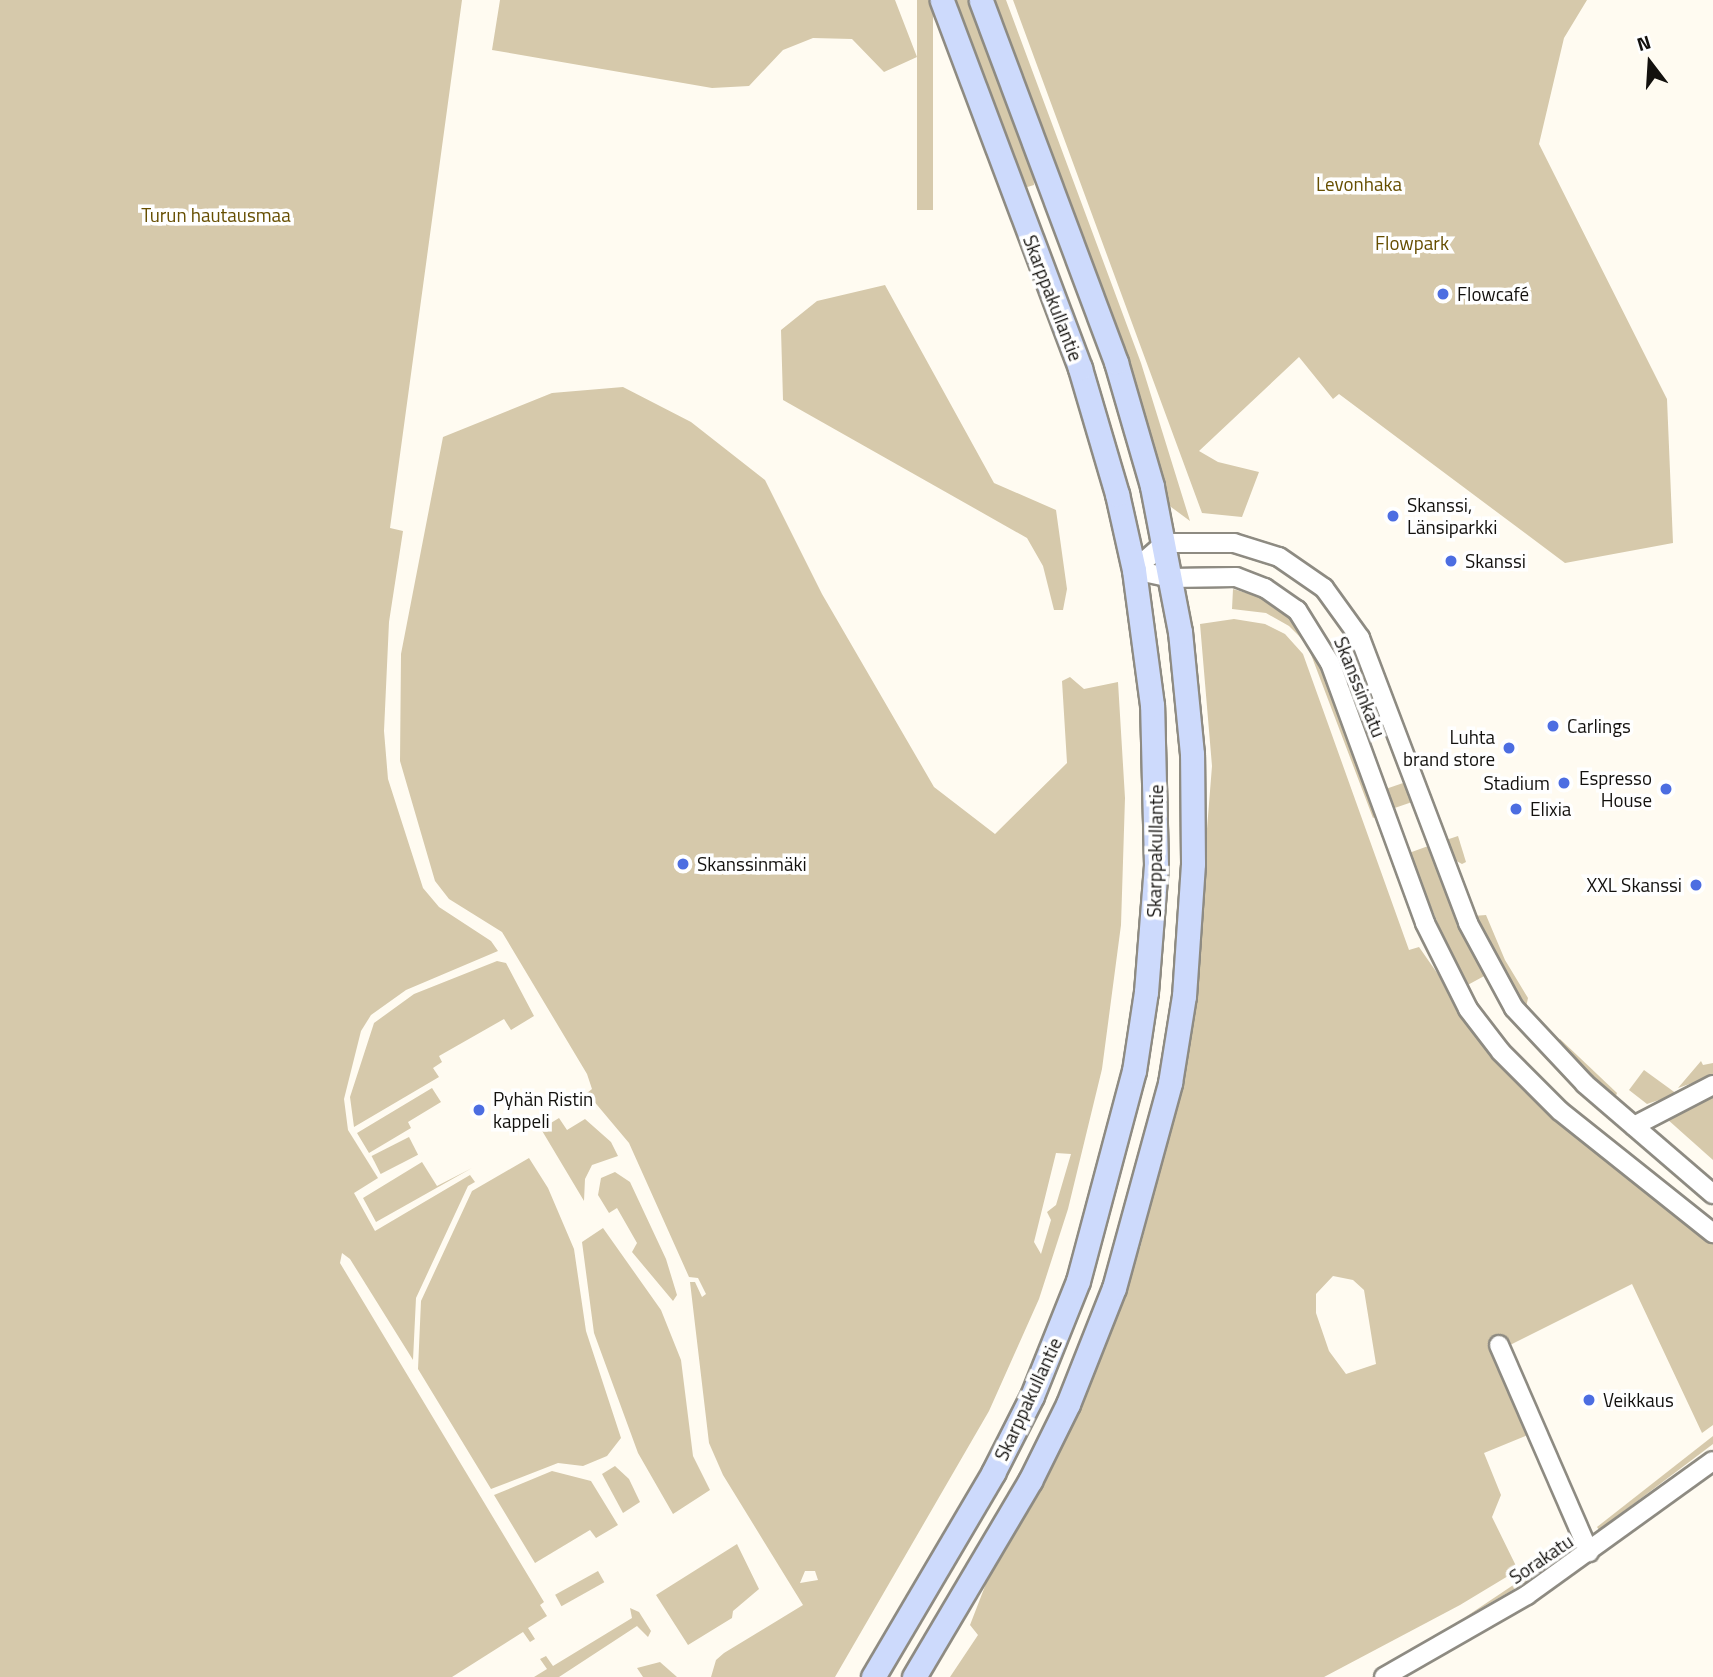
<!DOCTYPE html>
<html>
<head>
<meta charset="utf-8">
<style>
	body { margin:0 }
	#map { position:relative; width:1713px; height:1677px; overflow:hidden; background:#fffbf1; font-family:"Titillium Web",sans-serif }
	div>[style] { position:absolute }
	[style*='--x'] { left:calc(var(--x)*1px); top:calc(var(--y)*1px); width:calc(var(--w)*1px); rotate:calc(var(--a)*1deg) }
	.green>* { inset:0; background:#d6c9ab; transform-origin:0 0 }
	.roads { filter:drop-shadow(2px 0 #8e8b82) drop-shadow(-2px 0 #8e8b82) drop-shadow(0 2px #8e8b82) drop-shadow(0 -2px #8e8b82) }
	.minor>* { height:18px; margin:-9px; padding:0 9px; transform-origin:9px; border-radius:9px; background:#fff }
	.major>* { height:23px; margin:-11.5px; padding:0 11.5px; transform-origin:11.5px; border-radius:11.5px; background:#cddafc }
	.dots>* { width:19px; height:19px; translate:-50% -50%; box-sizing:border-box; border:4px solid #fff; border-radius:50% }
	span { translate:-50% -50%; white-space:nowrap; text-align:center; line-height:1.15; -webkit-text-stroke:7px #fff; paint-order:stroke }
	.park-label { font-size:19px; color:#664e00 }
	.poi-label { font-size:19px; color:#13110e }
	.left { translate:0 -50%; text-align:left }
	.right { translate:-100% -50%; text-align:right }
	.street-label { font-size:19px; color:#13110e }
	.north { position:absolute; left:1615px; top:28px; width:70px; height:70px; -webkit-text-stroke:5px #fff; paint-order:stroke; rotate:343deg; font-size:19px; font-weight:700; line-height:28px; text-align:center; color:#13110e }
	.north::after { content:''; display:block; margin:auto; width:24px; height:32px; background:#13110e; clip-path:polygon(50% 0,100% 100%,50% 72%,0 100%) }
</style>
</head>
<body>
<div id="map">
	<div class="green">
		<i style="clip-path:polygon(0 0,462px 0,390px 528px,403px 531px,389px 622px,384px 731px,388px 779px,423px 888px,439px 907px,491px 941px,498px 951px,406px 990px,371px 1015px,361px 1031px,344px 1099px,348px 1130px,378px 1178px,354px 1193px,375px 1231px,470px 1175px,475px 1182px,468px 1186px,416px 1298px,413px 1360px,350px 1259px,342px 1253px,340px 1263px,544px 1602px,540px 1605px,547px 1616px,528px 1628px,535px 1639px,530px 1642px,523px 1632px,452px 1677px,0 1677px)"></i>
		<i style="clip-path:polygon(500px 0,895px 0,917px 57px,884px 72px,852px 39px,813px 38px,783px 50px,749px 86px,712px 88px,492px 50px)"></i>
		<i style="left:917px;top:0;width:16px;height:210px"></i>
		<i style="clip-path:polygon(953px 0,971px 0,1033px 170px,1034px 185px,1024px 188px)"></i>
		<i style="clip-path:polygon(992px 0,1006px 0,1141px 363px,1190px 521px,1167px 504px,1135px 386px)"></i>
		<i style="clip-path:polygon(1013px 0,1587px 0,1564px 38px,1539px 144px,1667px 399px,1673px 543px,1565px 563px,1339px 394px,1333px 399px,1299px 357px,1199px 451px,1218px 462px,1259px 472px,1242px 517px,1202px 513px)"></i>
		<i style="clip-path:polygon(885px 285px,994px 483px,1056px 510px,1067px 589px,1063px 610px,1054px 610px,1043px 566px,1027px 538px,783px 400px,781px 330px,817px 301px)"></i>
		<i style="clip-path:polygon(evenodd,623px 387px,691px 422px,765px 480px,822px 594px,934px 787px,995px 834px,1067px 763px,1062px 681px,1070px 677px,1084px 689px,1118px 682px,1125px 798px,1121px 925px,1102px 1069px,1068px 1209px,1039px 1299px,989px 1411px,835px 1677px,711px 1677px,716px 1660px,724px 1653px,803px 1605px,723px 1475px,709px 1443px,690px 1282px,695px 1282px,702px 1297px,706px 1294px,698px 1278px,689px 1277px,629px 1143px,587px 1093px,592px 1089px,587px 1074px,502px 932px,449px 899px,435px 881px,400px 761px,401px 654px,443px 437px,552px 393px,623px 387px,1056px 1153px,1071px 1154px,1056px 1205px,1047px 1212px,1051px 1220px,1041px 1254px,1034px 1242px,1056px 1153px,623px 387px,805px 1571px,815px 1571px,818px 1580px,800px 1583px,805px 1571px)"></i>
		<i style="clip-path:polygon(1233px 589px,1270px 600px,1297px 619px,1314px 642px,1381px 814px,1373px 818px,1307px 644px,1289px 626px,1266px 613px,1232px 609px)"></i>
		<i style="clip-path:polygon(evenodd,1234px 619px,1265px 624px,1285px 634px,1303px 654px,1409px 950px,1419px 947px,1479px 1033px,1713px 1240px,1713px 1425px,1702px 1433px,1632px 1284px,1494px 1353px,1530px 1434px,1484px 1453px,1501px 1495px,1492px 1517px,1518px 1570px,1460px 1605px,1324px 1677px,950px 1677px,978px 1635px,970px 1625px,987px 1581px,1042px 1481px,1094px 1369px,1140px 1248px,1174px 1117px,1195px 979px,1212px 766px,1200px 624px,1234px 619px,1333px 1276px,1353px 1280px,1364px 1290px,1376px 1364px,1346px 1374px,1329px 1351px,1316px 1313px,1316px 1294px,1333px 1276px)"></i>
		<i style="left:1406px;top:782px;width:21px;height:20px;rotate:71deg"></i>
		<i style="clip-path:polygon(1458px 836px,1466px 862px,1462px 864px,1449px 857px,1443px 841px)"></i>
		<i style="clip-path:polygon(1431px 845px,1460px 927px,1486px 975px,1464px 987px,1409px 853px)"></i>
		<i style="clip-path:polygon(1486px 915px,1505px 960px,1528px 998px,1525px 1012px,1473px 916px)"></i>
		<i style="clip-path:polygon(497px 961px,506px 963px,534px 1016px,511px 1030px,504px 1019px,439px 1056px,442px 1062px,433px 1068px,439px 1077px,354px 1127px,350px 1097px,374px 1023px,414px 994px)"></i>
		<i style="clip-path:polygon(1560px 1039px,1617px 1093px,1614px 1101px,1557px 1049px)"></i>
		<i style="clip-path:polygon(1701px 1061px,1703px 1065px,1713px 1063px,1713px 1076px,1678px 1088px)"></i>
		<i style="clip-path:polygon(1644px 1070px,1677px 1094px,1647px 1104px,1629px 1090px)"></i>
		<i style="clip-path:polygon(432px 1088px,441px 1102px,408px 1122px,411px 1128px,369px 1153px,357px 1133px)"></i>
		<i style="clip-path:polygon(1713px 1092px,1713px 1160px,1667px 1119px,1674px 1111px)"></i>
		<i style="clip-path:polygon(559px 1118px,567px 1130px,585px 1119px,611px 1142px,618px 1156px,592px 1165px,585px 1179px,584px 1201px,541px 1129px)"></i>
		<i style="left:409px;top:1137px;width:20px;height:42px;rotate:63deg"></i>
		<i style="clip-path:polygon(529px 1158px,548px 1188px,574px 1249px,586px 1331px,621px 1438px,607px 1456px,583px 1466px,558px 1463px,491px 1489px,418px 1369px,421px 1301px,472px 1191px)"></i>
		<i style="clip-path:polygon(422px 1162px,437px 1186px,472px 1168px,376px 1222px,363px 1198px)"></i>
		<i style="clip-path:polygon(615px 1172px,630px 1182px,666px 1259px,677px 1295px,673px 1301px,632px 1252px,637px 1243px,617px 1208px,609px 1213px,598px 1195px,601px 1178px)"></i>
		<i style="clip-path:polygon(603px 1228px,661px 1310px,681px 1360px,693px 1456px,710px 1490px,673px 1514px,638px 1453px,594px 1333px,582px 1242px)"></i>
		<i style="clip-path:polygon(1713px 1436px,1713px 1444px,1599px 1530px,1597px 1527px)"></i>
		<i style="clip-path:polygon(615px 1466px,629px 1479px,640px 1502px,623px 1513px,602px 1474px)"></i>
		<i style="clip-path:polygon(552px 1471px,591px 1481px,618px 1525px,596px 1538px,590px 1530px,535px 1563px,494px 1495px)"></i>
		<i style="clip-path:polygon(737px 1544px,759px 1589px,733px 1611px,732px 1618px,688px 1645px,656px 1595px)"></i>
		<i style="clip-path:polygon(1564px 1551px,1565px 1555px,1523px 1584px,1464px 1618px)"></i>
		<i style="left:598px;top:1571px;width:13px;height:49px;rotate:61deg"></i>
		<i style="clip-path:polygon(630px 1608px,639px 1612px,651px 1631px,648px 1637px,637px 1626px,559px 1677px,534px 1677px,547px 1669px,540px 1659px,546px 1656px,553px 1666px,632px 1618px)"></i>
		<i style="clip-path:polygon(660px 1662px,677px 1677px,643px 1677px,637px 1668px)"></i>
	</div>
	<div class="roads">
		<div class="minor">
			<i style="--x:1134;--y:570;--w:41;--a:-41.1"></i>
			<i style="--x:1165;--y:543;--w:69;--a:0"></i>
			<i style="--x:1234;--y:543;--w:47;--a:17.3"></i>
			<i style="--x:1279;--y:557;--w:55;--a:34.6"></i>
			<i style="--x:1324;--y:588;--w:62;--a:54.2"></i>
			<i style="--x:1360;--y:638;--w:305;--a:69.2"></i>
			<i style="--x:1468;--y:923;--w:97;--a:61.6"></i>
			<i style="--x:1514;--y:1008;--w:104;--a:46.9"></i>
			<i style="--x:1585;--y:1084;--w:169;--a:40.7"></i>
			<i style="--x:1134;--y:570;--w:38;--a:12"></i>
			<i style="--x:1171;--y:578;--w:65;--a:-0.9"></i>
			<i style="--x:1236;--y:577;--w:31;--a:21"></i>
			<i style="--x:1265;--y:588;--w:39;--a:35"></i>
			<i style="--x:1297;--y:610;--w:62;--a:58.1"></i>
			<i style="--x:1330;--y:663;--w:277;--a:69.9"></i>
			<i style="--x:1425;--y:923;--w:96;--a:63.4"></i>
			<i style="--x:1468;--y:1009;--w:54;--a:52.5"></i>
			<i style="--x:1501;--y:1052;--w:83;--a:45"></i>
			<i style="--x:1560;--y:1111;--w:196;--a:38.6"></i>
			<i style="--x:1634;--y:1126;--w:89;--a:-27.4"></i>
			<i style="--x:1499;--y:1345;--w:226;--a:66.5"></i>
			<i style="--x:1384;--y:1677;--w:165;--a:-29.8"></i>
			<i style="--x:1527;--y:1595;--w:229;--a:-35.8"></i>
		</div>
		<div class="major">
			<i style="--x:873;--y:1677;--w:237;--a:-59.5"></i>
			<i style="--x:993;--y:1473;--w:86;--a:-63.1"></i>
			<i style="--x:1032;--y:1396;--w:124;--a:-68.2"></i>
			<i style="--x:1078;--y:1281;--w:217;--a:-75.1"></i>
			<i style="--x:1134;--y:1071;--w:80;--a:-81.4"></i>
			<i style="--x:1146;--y:992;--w:127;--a:-85.5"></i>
			<i style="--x:1156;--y:865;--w:160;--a:-91.4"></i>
			<i style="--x:1152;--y:705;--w:136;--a:-97.6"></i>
			<i style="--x:1134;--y:570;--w:78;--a:-102.6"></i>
			<i style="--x:1117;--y:494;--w:131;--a:-106.4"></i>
			<i style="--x:1080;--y:368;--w:393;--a:-110.6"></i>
			<i style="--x:914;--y:1677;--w:228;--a:-59.4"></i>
			<i style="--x:1030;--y:1481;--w:86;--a:-63.7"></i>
			<i style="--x:1068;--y:1404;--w:125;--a:-68.4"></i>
			<i style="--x:1114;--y:1288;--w:213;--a:-74.7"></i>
			<i style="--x:1170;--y:1083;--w:88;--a:-80.9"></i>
			<i style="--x:1184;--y:996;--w:133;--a:-86.1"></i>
			<i style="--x:1193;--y:863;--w:109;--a:-90.5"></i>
			<i style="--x:1192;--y:754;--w:123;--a:-95.6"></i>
			<i style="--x:1180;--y:632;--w:149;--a:-100.9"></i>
			<i style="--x:1152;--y:486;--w:129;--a:-106.2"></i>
			<i style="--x:1116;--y:362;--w:386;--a:-110.5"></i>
		</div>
	</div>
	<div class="dots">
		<i style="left:1443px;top:294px;background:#4c6de1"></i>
		<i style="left:1393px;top:516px;background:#4c6de1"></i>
		<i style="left:1451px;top:561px;background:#4c6de1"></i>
		<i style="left:1553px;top:726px;background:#4c6de1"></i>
		<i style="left:1509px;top:748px;background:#4c6de1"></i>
		<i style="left:1564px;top:783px;background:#4c6de1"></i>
		<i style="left:1666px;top:789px;background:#4c6de1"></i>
		<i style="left:1516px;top:809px;background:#4c6de1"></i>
		<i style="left:683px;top:864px;background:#4c6de1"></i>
		<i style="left:1696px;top:885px;background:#4c6de1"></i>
		<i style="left:479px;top:1110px;background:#4c6de1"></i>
		<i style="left:1589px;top:1400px;background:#4c6de1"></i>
	</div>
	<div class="park-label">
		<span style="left:1359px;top:184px">Levonhaka</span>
		<span style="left:216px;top:215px">Turun hautausmaa</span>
		<span style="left:1412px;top:243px">Flowpark</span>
	</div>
	<div class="poi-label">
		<span class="left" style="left:1457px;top:294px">Flowcafé</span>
		<span class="left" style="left:1407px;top:516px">Skanssi,<br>Länsiparkki</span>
		<span class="left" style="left:1465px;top:561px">Skanssi</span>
		<span class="left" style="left:1567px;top:726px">Carlings</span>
		<span class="right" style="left:1495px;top:748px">Luhta<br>brand store</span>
		<span class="right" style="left:1652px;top:789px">Espresso<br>House</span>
		<span class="right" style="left:1550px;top:783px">Stadium</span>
		<span class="left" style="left:1530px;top:809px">Elixia</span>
		<span class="left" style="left:697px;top:864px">Skanssinmäki</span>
		<span class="right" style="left:1682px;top:885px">XXL Skanssi</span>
		<span class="left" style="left:493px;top:1110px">Pyhän Ristin<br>kappeli</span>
		<span class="left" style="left:1603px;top:1400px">Veikkaus</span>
	</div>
	<div class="street-label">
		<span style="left:1053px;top:298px;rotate:69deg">Skarppakullantie</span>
		<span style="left:1360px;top:687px;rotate:68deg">Skanssinkatu</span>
		<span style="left:1155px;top:851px;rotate:-89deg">Skarppakullantie</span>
		<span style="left:1028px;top:1399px;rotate:-65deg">Skarppakullantie</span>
		<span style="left:1541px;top:1559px;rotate:-34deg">Sorakatu</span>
	</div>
	<div class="north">N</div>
</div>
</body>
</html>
